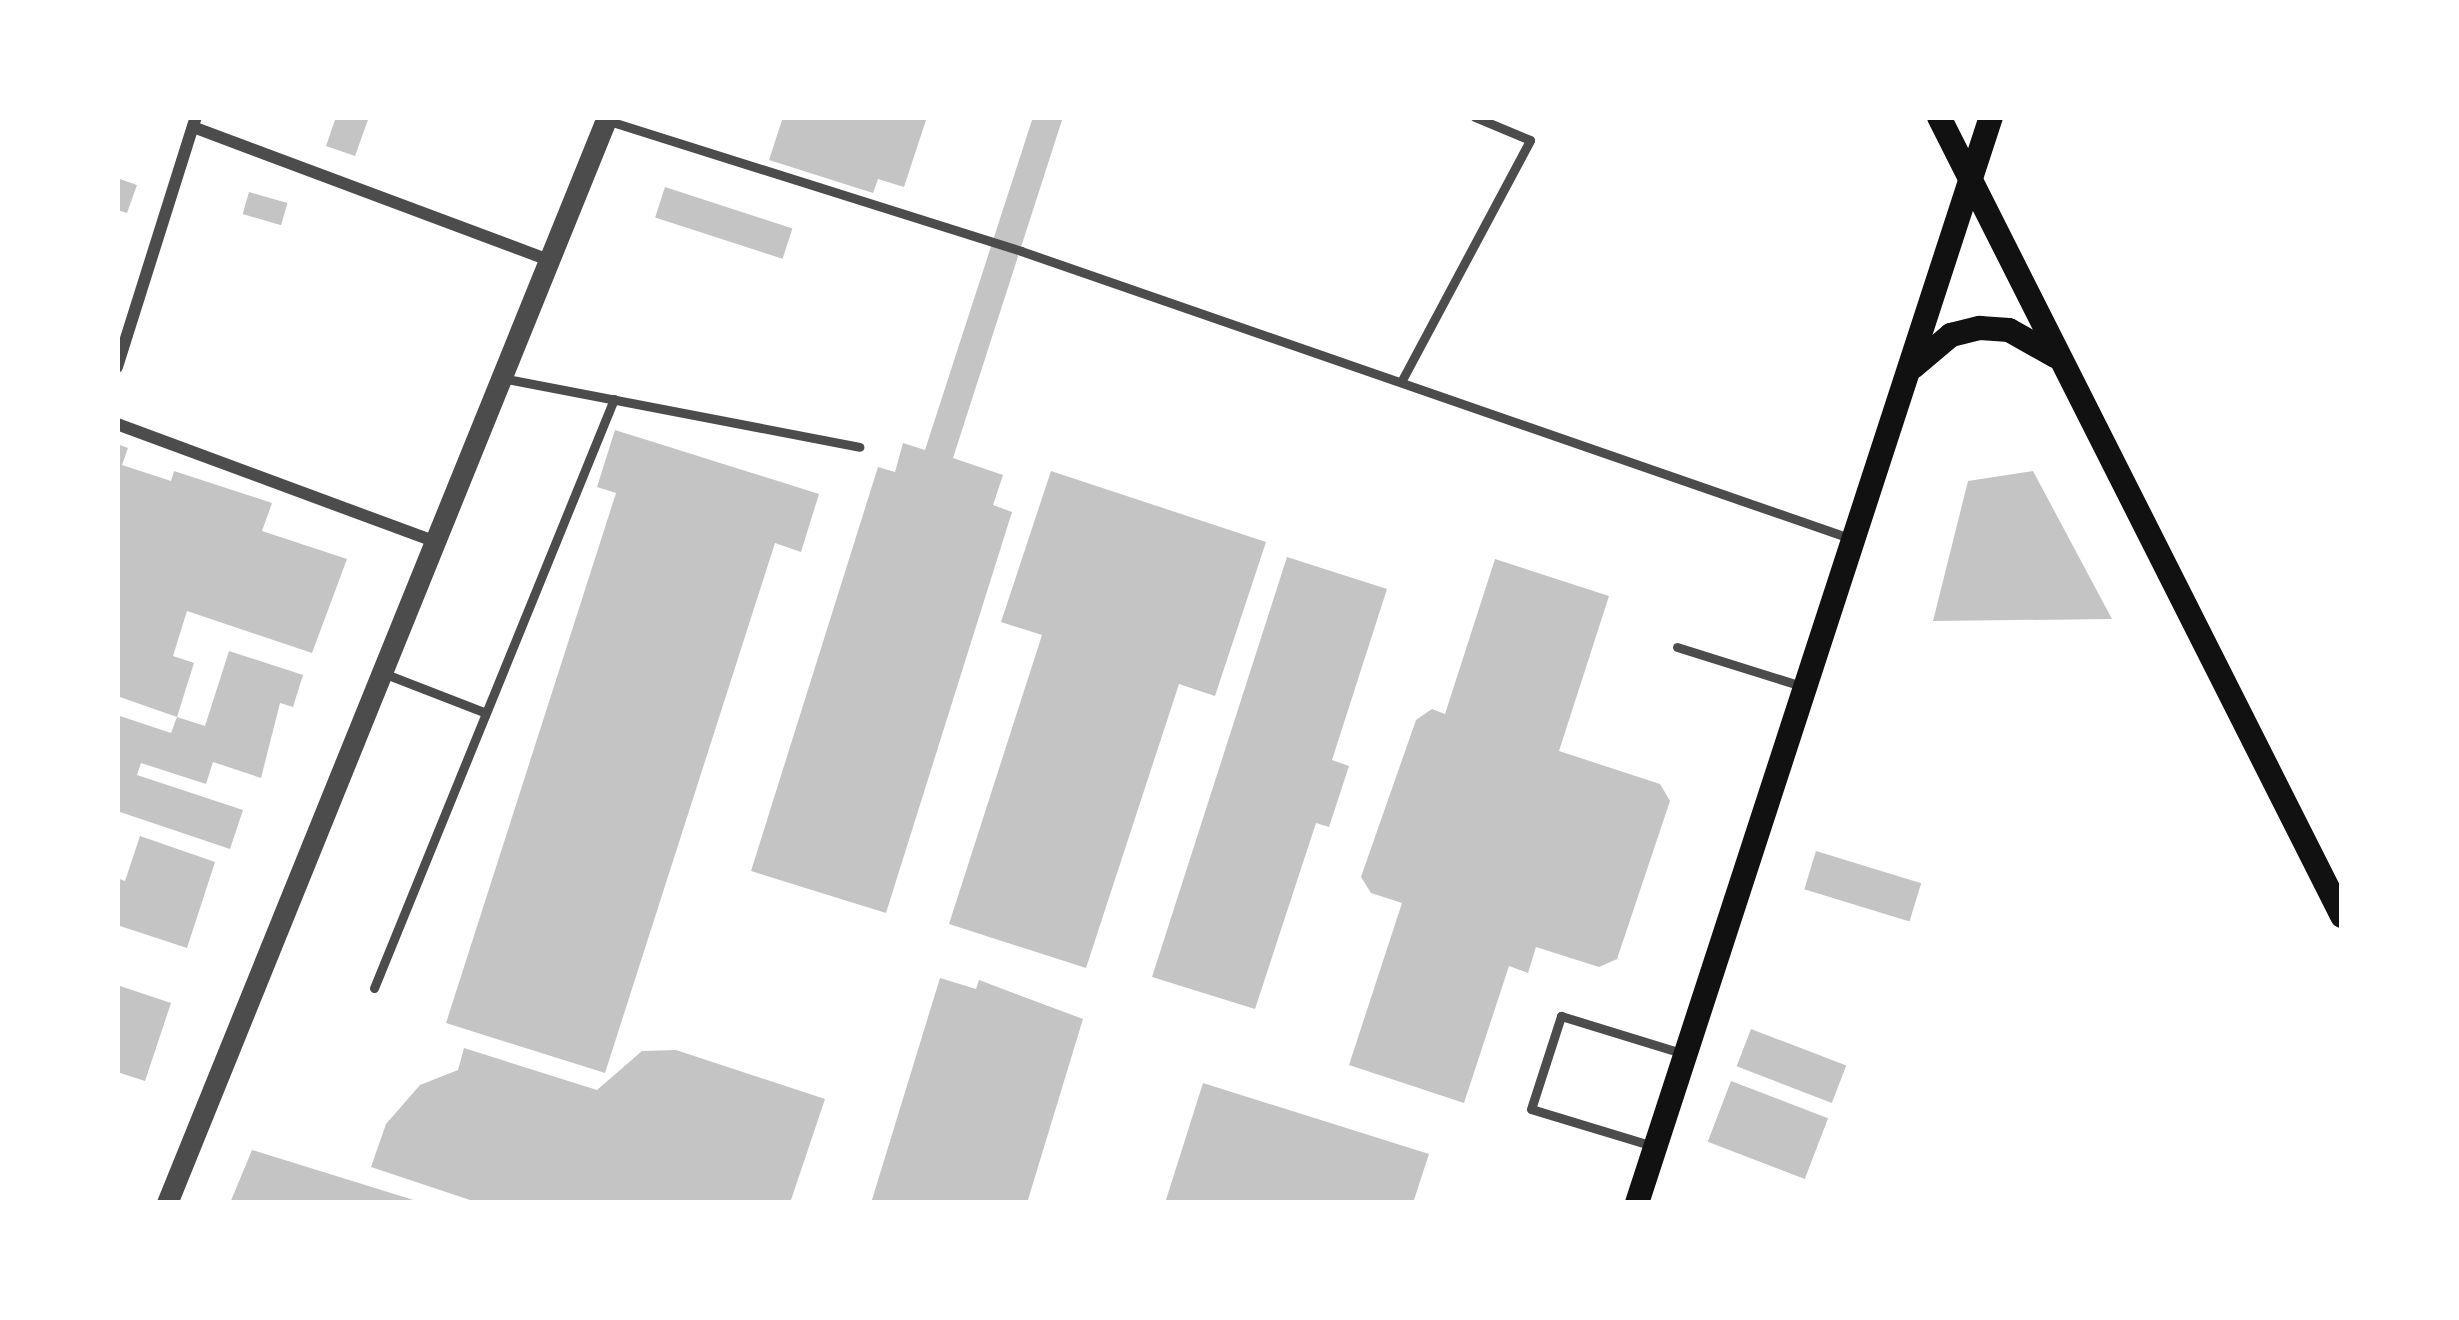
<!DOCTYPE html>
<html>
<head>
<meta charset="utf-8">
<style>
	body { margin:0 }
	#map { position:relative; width:2459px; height:1320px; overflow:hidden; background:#fff; font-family:Signika,sans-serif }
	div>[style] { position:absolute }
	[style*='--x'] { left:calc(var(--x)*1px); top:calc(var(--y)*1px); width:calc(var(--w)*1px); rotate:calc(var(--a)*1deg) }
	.building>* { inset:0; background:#c4c4c4; transform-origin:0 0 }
	.service>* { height:9px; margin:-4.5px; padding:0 4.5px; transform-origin:4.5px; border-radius:4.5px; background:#4c4c4c }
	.minor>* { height:12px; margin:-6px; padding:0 6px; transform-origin:6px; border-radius:6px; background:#4c4c4c }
	.tertiary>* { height:21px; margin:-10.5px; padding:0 10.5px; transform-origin:10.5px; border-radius:10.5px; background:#4c4c4c }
	.secondary>* { height:24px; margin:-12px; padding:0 12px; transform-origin:12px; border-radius:12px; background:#111 }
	span { translate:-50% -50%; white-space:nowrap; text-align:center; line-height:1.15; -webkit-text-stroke:12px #fff; paint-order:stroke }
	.frame { position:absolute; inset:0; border:120px solid #fff; pointer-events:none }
</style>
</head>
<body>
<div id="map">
	<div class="building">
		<i style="clip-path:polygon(336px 117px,369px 117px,355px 156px,326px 146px)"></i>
		<i style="clip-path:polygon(783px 117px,927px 117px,904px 187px,878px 179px,873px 193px,769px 160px)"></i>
		<i style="clip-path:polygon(1033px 117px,1063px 117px,953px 458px,1003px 475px,993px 505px,1012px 512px,886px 913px,751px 871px,878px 467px,895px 472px,903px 443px,925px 450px)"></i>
		<i style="clip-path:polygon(117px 178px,137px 185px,127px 213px,117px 210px)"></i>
		<i style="left:665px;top:187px;width:134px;height:32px;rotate:18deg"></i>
		<i style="left:249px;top:192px;width:40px;height:23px;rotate:16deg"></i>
		<i style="clip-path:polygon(615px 430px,819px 494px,801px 552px,775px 543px,605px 1073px,446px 1023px,616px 493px,597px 487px)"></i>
		<i style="clip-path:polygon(117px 444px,128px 448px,122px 465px,171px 481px,174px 471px,272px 503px,262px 531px,347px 559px,312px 653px,187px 611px,173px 656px,194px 663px,177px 717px,117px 696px)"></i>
		<i style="clip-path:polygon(1051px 471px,1266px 542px,1215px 696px,1179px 684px,1086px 968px,949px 924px,1042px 635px,1001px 622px)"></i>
		<i style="clip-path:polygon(2033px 471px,2112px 619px,1933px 621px,1968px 481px)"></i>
		<i style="clip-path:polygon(1287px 557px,1387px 589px,1332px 760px,1349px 766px,1329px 827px,1316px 823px,1255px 1009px,1152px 977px)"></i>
		<i style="clip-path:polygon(1495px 559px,1609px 596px,1559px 751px,1660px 784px,1670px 801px,1617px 959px,1599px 967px,1536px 947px,1528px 973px,1509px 966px,1464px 1103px,1349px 1065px,1402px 903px,1371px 893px,1361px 877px,1416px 720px,1432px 709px,1445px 714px)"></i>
		<i style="clip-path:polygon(229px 651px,303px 675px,293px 707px,280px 703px,261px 778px,213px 762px,206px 784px,141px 763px,137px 775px,243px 810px,230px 849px,117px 811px,117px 715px,171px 733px,177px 717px,205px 726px)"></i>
		<i style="clip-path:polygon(140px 836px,215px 862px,187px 948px,117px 925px,117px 878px,125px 881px)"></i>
		<i style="left:1816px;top:851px;width:110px;height:40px;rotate:17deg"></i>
		<i style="clip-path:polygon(940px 978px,976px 989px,979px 980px,1083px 1019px,1027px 1203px,871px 1203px)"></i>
		<i style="clip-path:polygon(117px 985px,171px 1003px,145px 1081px,117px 1072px)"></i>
		<i style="left:1751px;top:1029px;width:102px;height:40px;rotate:21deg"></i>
		<i style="clip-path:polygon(464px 1048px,597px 1090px,642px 1051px,676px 1050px,825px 1099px,790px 1203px,479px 1203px,371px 1167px,386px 1124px,420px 1085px,458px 1070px)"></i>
		<i style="left:1731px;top:1081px;width:104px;height:65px;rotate:21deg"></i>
		<i style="clip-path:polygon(1203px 1083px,1429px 1154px,1413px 1203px,1165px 1203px)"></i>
		<i style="clip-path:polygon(252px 1150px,420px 1202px,420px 1203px,230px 1203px)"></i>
	</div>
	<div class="service">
		<i style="--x:606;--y:120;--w:435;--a:17.5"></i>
		<i style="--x:1021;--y:251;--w:879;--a:19.11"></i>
		<i style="--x:502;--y:378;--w:364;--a:10.9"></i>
		<i style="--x:1401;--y:382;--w:274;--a:-61.9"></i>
		<i style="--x:1530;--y:140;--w:60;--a:-157.3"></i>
		<i style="--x:1677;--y:647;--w:134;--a:17.4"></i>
		<i style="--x:383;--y:673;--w:110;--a:21.2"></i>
		<i style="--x:374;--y:988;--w:636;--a:-67.83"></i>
		<i style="--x:1653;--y:1146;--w:127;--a:-163.1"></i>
		<i style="--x:1531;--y:1109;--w:98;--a:-72.1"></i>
		<i style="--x:1561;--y:1016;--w:126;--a:17.1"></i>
	</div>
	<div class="minor">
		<i style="--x:193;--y:127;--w:380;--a:20.5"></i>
		<i style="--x:117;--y:367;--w:262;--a:-72.5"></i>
		<i style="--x:117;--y:424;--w:340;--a:20.3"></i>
	</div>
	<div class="tertiary">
		<i style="--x:167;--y:1203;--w:1172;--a:-67.94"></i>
	</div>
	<div class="secondary">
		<i style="--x:1939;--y:117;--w:895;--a:63.23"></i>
		<i style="--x:1913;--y:367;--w:50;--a:-40.1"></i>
		<i style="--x:1951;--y:335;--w:30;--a:-14"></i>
		<i style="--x:1980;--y:328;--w:29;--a:4"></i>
		<i style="--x:2009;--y:330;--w:53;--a:29.5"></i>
		<i style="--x:1637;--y:1203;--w:1142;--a:-71.95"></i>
	</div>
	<div class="frame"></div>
</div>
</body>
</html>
